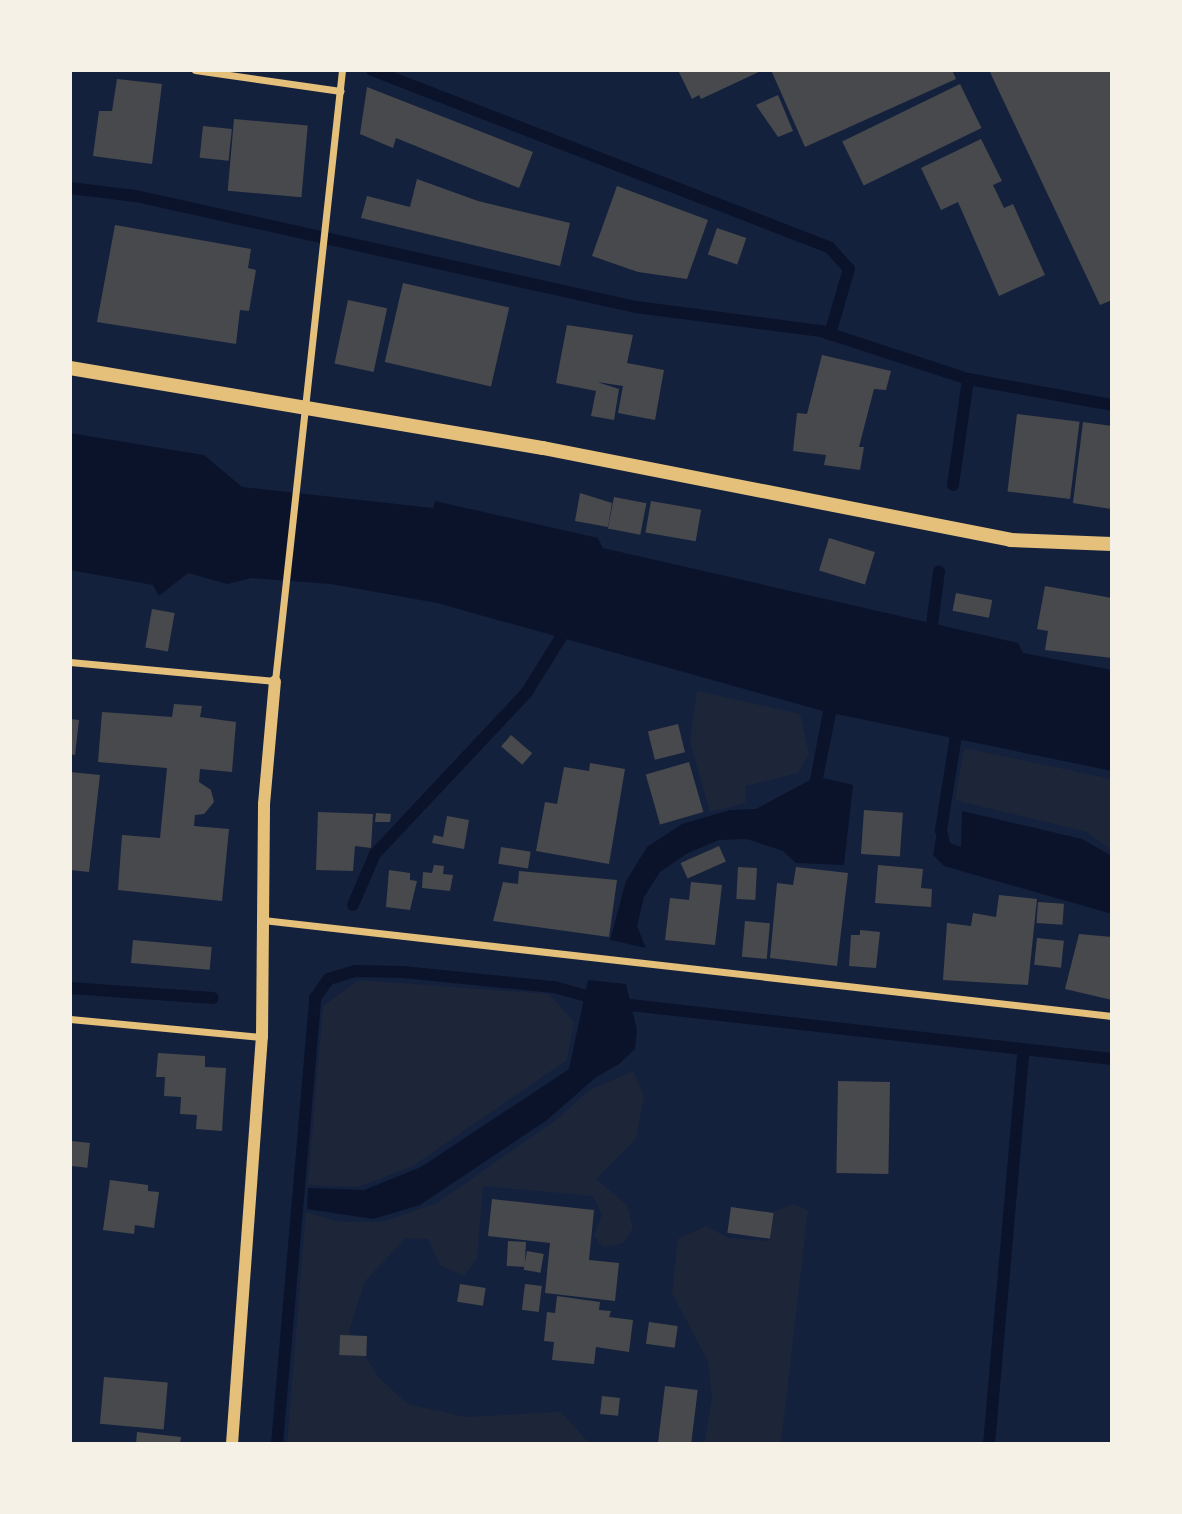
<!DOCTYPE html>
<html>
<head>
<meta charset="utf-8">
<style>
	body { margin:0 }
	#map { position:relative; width:1182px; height:1514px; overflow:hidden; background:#14213d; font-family:Rubik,sans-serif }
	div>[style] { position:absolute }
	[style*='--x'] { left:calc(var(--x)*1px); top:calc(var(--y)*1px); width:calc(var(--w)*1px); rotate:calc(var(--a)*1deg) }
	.green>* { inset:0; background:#1d2539 }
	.water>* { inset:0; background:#0b132b }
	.stream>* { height:12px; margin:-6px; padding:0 6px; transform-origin:6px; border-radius:6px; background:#0b132b }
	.building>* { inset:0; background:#48494c; transform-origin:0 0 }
	.minor>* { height:7px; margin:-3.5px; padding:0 3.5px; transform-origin:3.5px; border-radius:3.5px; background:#e5c07b }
	.tertiary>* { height:12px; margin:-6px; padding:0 6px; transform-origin:6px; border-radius:6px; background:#e5c07b }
	.secondary>* { height:14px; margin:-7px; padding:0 7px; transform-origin:7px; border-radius:7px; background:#e5c07b }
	span { translate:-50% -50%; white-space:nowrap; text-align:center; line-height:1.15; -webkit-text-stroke:5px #f6f1e7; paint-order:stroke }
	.frame { position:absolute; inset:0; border:72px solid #f6f1e7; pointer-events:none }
</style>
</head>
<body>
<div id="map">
	<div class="green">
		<i style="clip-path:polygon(697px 691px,800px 714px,809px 754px,798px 773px,746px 786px,745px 803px,710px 812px,690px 742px)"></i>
		<i style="clip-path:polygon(964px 748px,1112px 779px,1110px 849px,1087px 832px,955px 800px)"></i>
		<i style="clip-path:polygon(359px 980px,549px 994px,574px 1022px,567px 1060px,413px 1166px,358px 1187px,308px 1185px,323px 1006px)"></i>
		<i style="clip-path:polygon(633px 1071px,644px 1096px,636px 1139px,596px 1179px,627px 1205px,633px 1228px,623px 1243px,603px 1247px,594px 1236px,602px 1214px,593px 1196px,483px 1186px,477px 1258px,464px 1276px,440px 1265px,428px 1239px,406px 1238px,365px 1281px,349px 1331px,379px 1378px,408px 1404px,465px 1417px,561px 1412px,589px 1443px,615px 1444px,287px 1444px,306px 1212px,340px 1222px,382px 1222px,437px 1203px,556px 1120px,588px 1091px)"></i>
		<i style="clip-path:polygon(794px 1204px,808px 1210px,781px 1444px,701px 1444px,705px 1441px,712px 1399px,708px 1361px,672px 1293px,678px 1239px,706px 1226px,728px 1238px,770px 1241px,773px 1212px)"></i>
	</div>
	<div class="water">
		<i style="clip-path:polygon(70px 433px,204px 455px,242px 487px,433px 508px,435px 501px,598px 538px,603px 548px,1018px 643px,1023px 653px,1112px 670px,1112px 771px,836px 714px,823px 778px,853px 785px,844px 865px,796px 863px,783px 851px,747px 839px,719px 840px,688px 853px,660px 872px,644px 897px,637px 926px,646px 948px,610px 940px,626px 881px,647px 847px,682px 824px,730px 810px,756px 809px,810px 780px,823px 711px,437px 603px,331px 584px,252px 578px,227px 584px,188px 573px,159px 596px,153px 585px,70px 570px)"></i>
		<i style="clip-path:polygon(962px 811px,1082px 839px,1112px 856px,1112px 914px,944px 866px,933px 855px,936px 838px,961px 847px)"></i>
		<i style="clip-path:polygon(588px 980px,626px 984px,637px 1030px,635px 1049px,619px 1064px,595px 1078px,547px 1120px,420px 1205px,373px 1219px,307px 1209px,308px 1188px,364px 1190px,421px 1167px,569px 1069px)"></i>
	</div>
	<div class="stream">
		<i style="--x:372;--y:70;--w:491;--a:21.2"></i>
		<i style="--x:830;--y:248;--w:28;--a:48"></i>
		<i style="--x:849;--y:269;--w:68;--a:106.3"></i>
		<i style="--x:70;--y:188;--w:66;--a:6.9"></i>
		<i style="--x:136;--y:196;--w:512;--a:12.52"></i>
		<i style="--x:636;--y:307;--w:187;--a:7.4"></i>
		<i style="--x:821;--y:331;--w:155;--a:18.1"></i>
		<i style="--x:968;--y:379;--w:146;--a:10.2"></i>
		<i style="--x:953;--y:485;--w:107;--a:-81.9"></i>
		<i style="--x:930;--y:640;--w:69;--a:-82.5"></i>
		<i style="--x:946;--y:852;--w:23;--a:-103"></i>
		<i style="--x:941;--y:830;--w:108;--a:-81"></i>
		<i style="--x:353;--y:905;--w:56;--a:-66.7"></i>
		<i style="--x:375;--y:854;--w:222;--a:-46.8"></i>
		<i style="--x:527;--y:692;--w:78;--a:-58.2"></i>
		<i style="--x:70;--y:988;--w:143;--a:4"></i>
		<i style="--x:277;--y:1444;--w:448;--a:-85.1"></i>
		<i style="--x:315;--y:998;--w:24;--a:-54"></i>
		<i style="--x:329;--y:979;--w:27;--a:-17"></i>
		<i style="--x:355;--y:971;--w:48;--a:1.2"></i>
		<i style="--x:403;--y:972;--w:152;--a:5.7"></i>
		<i style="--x:554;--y:987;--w:60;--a:15.4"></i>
		<i style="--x:612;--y:1003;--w:503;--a:6.39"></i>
		<i style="--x:989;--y:1444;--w:393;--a:-85"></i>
	</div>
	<div class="building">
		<i style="clip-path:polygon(678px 70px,763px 70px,701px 99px,699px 95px,692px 99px)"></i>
		<i style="clip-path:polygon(771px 70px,952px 70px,956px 79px,805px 147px)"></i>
		<i style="clip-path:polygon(989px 70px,1112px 70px,1112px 300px,1100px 305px)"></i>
		<i style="clip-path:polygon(117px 79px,162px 84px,152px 164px,93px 156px,99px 111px,112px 111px)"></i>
		<i style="left:960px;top:84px;width:49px;height:131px;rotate:64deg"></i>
		<i style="clip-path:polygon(367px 87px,533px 152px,519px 188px,396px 138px,393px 148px,360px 134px)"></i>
		<i style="clip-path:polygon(778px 95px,793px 131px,778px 137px,756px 105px)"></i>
		<i style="left:234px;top:119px;width:74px;height:72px;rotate:5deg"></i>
		<i style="left:203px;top:126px;width:29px;height:32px;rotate:6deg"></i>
		<i style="clip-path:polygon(981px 139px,1002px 181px,993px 185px,1004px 208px,1013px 204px,1045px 275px,999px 296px,958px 202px,941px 210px,921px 168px)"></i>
		<i style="clip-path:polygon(417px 179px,478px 201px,570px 223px,560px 266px,361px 218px,367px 196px,410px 207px)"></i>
		<i style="clip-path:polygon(617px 186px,708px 220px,687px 279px,638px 272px,592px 256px)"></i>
		<i style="clip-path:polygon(115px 225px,251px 249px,248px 268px,256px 270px,249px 311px,240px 310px,236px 344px,97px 322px)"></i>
		<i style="left:717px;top:228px;width:31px;height:28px;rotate:19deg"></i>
		<i style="left:403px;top:283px;width:109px;height:81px;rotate:13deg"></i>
		<i style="left:348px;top:300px;width:40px;height:65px;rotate:12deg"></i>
		<i style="clip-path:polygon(567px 325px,633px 335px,627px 363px,664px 370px,655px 420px,618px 413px,623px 386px,597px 382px,619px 389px,614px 420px,591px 416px,596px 391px,556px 383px)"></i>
		<i style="clip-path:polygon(822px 355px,891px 371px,886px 390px,874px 389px,859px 447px,864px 447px,860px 470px,824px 465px,826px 455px,793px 451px,797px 413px,807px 414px)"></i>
		<i style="left:1017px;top:414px;width:63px;height:78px;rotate:7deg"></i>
		<i style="clip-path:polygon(1083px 422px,1112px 426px,1111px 509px,1073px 503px)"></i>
		<i style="clip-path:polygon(580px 493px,612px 503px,608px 527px,575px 521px)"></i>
		<i style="left:614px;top:497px;width:33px;height:32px;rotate:11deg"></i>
		<i style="left:651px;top:501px;width:51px;height:32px;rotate:10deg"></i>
		<i style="left:829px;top:538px;width:48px;height:34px;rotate:17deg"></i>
		<i style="clip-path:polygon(1045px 586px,1112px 598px,1112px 658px,1045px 650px,1048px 631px,1037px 629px)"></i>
		<i style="left:956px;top:593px;width:37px;height:18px;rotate:11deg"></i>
		<i style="left:152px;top:609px;width:23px;height:39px;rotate:10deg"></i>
		<i style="clip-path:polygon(174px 704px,202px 706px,200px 717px,236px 722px,232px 772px,200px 769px,199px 782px,211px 790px,214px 802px,204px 814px,195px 815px,194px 826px,229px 829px,222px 901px,118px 890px,122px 835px,160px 838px,167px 768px,98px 762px,102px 712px,172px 717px)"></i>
		<i style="clip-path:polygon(70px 719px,79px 720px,75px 755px,70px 754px)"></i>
		<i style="left:678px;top:724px;width:29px;height:31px;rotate:76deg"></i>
		<i style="left:511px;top:735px;width:28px;height:15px;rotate:41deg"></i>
		<i style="left:689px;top:762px;width:52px;height:45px;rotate:74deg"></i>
		<i style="clip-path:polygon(590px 763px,625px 769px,609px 864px,536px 851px,545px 802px,557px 804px,564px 767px,589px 771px)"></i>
		<i style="clip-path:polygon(70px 772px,100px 775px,89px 872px,70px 870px)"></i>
		<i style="left:864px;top:810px;width:39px;height:44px;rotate:4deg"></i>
		<i style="clip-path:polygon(318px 812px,373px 814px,371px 848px,355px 846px,353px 871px,316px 870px)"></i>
		<i style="clip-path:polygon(376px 813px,391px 814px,390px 822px,375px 822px)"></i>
		<i style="clip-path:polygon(447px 816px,469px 820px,464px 849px,432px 843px,434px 835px,443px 837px)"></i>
		<i style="left:719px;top:846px;width:17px;height:42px;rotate:66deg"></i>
		<i style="left:501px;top:847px;width:30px;height:17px;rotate:9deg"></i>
		<i style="clip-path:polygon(434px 865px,444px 866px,443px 874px,453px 875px,450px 891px,422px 888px,423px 872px,432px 873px)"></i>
		<i style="clip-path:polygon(878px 865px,923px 869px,921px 888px,932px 889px,931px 907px,875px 903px)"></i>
		<i style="left:738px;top:867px;width:19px;height:32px;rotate:3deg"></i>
		<i style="clip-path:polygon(796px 867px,848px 873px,837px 966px,770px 958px,777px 883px,793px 885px)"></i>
		<i style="clip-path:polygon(389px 870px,410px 873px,410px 880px,417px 881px,410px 910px,386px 907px)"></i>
		<i style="clip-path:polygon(519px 871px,617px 880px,609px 937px,493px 921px,503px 882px,518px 884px)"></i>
		<i style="clip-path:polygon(691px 882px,722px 885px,715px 945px,665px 940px,670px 898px,689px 900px)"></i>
		<i style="clip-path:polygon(999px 895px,1037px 899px,1028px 985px,943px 980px,947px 923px,971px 926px,973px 913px,996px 917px)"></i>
		<i style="left:1038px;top:902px;width:26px;height:21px;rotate:4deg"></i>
		<i style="left:745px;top:921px;width:25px;height:36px;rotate:5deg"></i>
		<i style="clip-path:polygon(860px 930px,880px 932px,876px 968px,849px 966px,851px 935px,860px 935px)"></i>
		<i style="clip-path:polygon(1079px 934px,1112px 937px,1112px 1000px,1065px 989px)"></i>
		<i style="left:1037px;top:938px;width:27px;height:27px;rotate:6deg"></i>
		<i style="left:133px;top:940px;width:79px;height:23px;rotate:5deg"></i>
		<i style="clip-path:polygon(158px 1053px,205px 1056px,205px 1067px,226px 1068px,222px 1131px,196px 1129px,197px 1115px,180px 1114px,181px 1097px,164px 1096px,165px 1077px,156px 1077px)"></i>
		<i style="left:838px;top:1081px;width:52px;height:92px;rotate:1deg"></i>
		<i style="left:72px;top:1141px;width:18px;height:25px;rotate:6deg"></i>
		<i style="clip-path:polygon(110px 1180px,148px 1185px,148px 1191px,159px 1192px,154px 1228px,135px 1225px,134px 1234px,103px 1230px)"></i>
		<i style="clip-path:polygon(492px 1199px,594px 1210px,589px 1260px,619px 1263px,615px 1301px,545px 1293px,550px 1243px,488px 1236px)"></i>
		<i style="left:731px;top:1207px;width:43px;height:26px;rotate:8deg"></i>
		<i style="left:508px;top:1241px;width:18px;height:25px;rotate:3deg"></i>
		<i style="left:527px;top:1251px;width:17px;height:19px;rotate:10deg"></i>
		<i style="left:460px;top:1284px;width:26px;height:18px;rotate:9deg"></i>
		<i style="left:525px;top:1284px;width:17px;height:26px;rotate:7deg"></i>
		<i style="clip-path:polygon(557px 1296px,600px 1302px,599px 1310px,611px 1311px,609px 1317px,633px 1320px,629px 1352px,596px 1347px,594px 1364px,552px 1360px,554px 1342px,544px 1341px,547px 1312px,555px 1313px)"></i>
		<i style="left:649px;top:1322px;width:29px;height:22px;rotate:8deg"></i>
		<i style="left:340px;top:1335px;width:27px;height:20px;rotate:2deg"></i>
		<i style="left:104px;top:1377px;width:64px;height:47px;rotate:5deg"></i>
		<i style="left:665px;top:1386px;width:33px;height:58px;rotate:7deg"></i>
		<i style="left:602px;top:1396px;width:18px;height:18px;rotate:6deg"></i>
		<i style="clip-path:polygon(137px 1432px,181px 1437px,180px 1444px,136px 1444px)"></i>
	</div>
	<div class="minor">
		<i style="--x:195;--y:70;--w:147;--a:8.2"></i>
		<i style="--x:70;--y:662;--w:206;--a:5.3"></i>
		<i style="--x:275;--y:681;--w:615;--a:-83.74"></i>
		<i style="--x:263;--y:920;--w:854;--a:6.45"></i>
		<i style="--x:70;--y:1019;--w:193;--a:5.4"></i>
	</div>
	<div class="tertiary">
		<i style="--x:232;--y:1444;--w:408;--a:-85.8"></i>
		<i style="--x:262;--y:1037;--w:233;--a:-89.5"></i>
		<i style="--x:264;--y:804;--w:123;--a:-84.9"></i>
	</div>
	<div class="secondary">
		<i style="--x:70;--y:368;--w:480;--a:9.6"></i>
		<i style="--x:543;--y:448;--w:476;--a:11.1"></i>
		<i style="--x:1010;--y:540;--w:102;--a:2.2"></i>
	</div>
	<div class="frame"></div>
</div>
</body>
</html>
